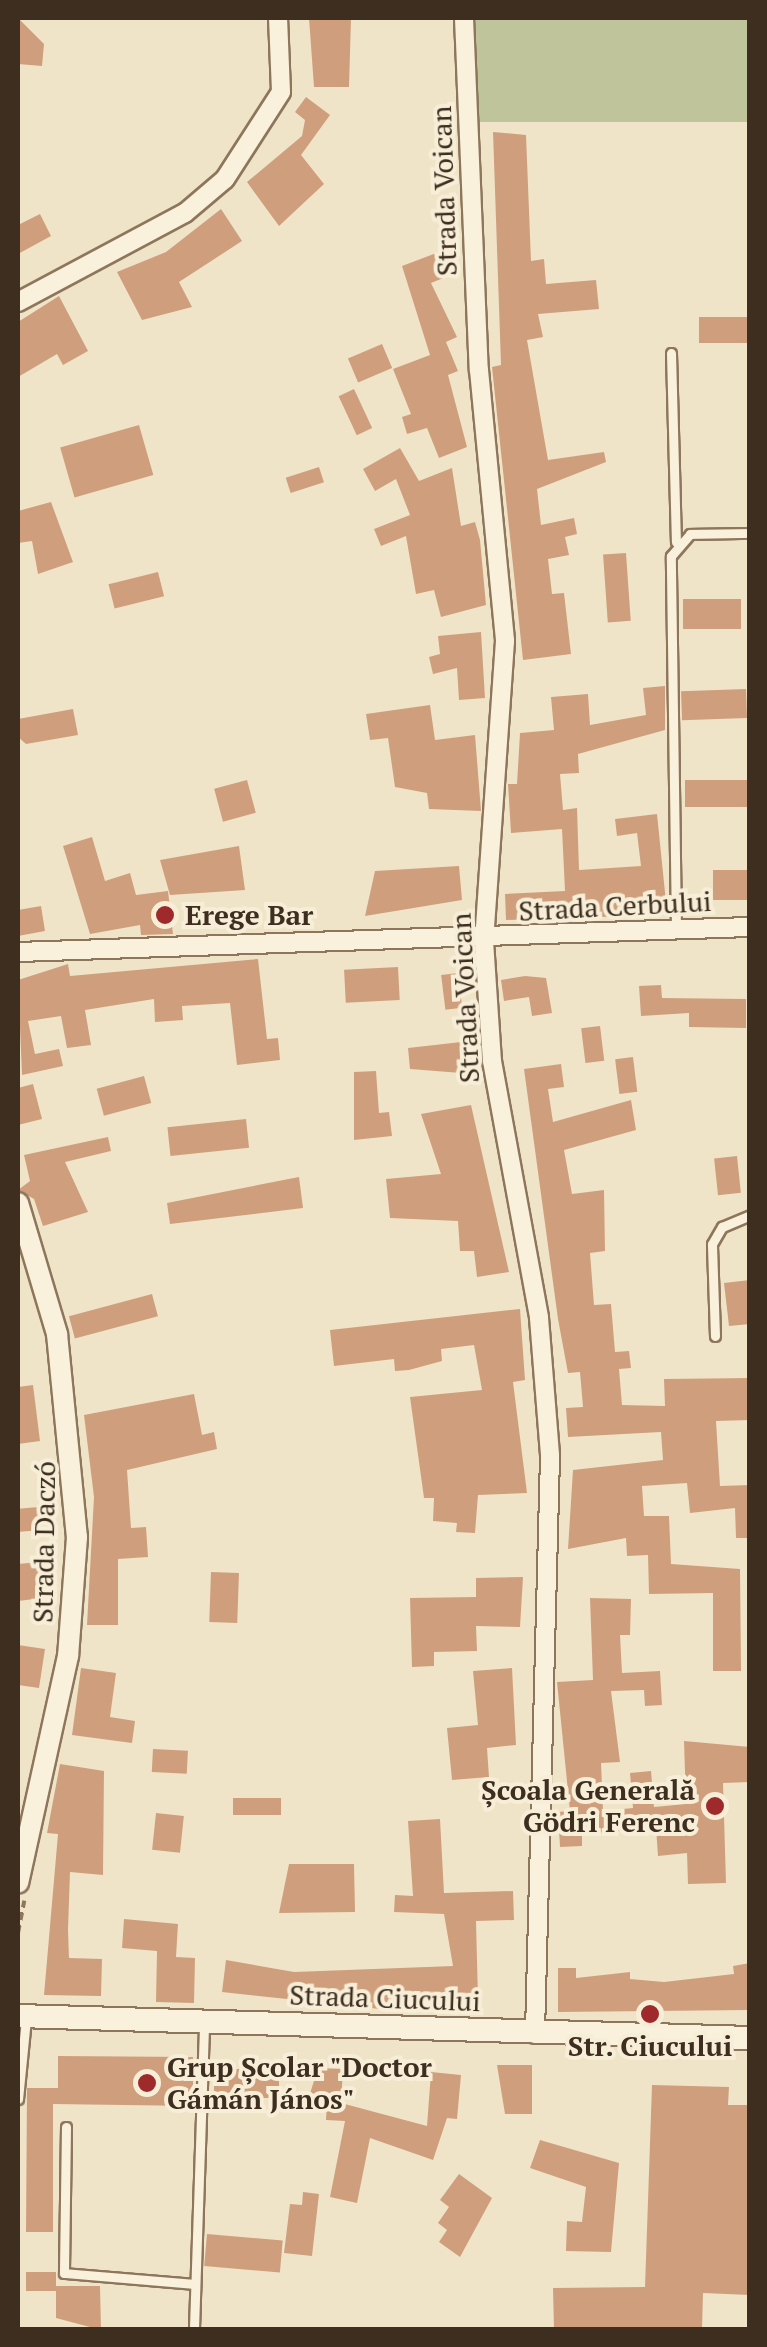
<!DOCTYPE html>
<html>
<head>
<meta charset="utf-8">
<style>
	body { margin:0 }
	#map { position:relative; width:767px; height:2347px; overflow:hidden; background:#f0e4c8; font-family:"PT Serif",serif }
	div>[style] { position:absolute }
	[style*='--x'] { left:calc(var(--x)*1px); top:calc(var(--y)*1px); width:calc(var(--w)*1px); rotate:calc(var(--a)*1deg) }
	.cemetery>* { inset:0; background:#bfc49a; transform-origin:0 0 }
	.building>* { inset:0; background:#cf9f7d; transform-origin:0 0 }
	.path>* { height:4px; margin-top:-2px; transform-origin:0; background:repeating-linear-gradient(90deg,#8d765c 0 8px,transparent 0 13px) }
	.roads { filter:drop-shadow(2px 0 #8d765c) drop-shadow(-2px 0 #8d765c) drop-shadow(0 2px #8d765c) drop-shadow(0 -2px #8d765c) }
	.service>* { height:9px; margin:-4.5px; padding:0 4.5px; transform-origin:4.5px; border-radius:4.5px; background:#faf1dc }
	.minor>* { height:18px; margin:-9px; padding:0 9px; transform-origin:9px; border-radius:9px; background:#faf1dc }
	.tertiary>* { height:20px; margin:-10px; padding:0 10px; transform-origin:10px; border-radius:10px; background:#faf1dc }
	.secondary>* { height:22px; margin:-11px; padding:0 11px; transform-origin:11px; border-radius:11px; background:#faf1dc }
	.dots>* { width:28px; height:28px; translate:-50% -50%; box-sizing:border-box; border:5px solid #f7eed8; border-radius:50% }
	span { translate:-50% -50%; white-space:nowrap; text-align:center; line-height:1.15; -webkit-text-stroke:8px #f7eed8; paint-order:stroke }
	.street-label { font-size:28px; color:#3d2e20 }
	.poi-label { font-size:28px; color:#3d2e20; font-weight:700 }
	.left { translate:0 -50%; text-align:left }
	.right { translate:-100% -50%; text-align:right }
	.frame { position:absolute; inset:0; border:20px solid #3d2e20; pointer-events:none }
</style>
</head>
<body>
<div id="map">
	<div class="cemetery">
		<i style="left:464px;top:18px;width:285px;height:104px"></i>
	</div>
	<div class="building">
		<i style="clip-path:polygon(18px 18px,44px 44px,42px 66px,18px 64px)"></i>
		<i style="clip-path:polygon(309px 18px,351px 18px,349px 87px,314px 87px)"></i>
		<i style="clip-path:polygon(306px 97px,330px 115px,301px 155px,324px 184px,279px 226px,247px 182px,302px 136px,305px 120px,295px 112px)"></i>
		<i style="clip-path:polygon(493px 132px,526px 135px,531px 261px,544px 259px,546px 284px,596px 280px,599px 309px,538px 314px,543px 337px,527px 340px,548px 460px,604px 452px,606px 462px,537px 489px,541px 525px,574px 518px,577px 534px,565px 537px,569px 555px,548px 559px,552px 594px,564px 593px,571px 654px,523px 660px,492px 367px,501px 365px)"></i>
		<i style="clip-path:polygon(221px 209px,242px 241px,179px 282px,192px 307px,142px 320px,117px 272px,166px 252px)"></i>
		<i style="clip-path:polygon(40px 214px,51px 236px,18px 254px,18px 225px)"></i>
		<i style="clip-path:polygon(447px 249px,456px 273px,431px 283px,457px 337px,446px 342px,458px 371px,448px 375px,467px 447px,439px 458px,427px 428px,407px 434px,402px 417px,411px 414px,393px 369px,430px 355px,402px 266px)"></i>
		<i style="clip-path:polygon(59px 296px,88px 351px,63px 365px,57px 354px,18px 377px,18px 322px)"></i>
		<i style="left:750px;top:317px;width:26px;height:51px;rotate:90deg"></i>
		<i style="left:382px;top:344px;width:26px;height:37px;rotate:67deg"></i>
		<i style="left:354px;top:389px;width:43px;height:17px;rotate:65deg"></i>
		<i style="left:139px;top:425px;width:52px;height:82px;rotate:74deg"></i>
		<i style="clip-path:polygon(400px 448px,419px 481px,452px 468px,461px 526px,475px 522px,480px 540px,486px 605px,441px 617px,434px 590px,416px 594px,406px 536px,381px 546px,374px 529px,410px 515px,396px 479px,375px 491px,363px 469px)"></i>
		<i style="left:319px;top:467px;width:16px;height:35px;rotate:72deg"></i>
		<i style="clip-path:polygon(51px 502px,73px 562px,38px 574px,32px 541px,18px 543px,18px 511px)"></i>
		<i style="left:626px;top:553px;width:68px;height:23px;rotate:86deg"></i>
		<i style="left:158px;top:572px;width:25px;height:51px;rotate:76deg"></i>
		<i style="left:741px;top:599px;width:30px;height:58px;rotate:90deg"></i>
		<i style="clip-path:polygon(481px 632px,485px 698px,459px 700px,457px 668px,433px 674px,429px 657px,440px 654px,438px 636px)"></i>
		<i style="clip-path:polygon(665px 686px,665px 730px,578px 754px,579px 773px,560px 774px,563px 810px,577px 808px,579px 870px,641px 866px,637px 833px,617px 836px,615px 819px,657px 814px,666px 902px,630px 906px,631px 916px,506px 920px,505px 894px,565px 891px,562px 829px,511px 833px,508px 784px,517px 784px,520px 733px,554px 730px,551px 697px,588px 694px,590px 725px,646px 715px,643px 688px)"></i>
		<i style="left:746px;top:689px;width:29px;height:65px;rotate:88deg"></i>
		<i style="clip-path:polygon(430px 705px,435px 740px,475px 735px,481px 811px,429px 809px,427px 793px,395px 787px,388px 738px,370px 740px,366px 714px)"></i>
		<i style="clip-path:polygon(73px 709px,78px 735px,26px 744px,18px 737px,18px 719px)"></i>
		<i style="left:247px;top:780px;width:34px;height:34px;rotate:75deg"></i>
		<i style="left:747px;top:780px;width:27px;height:62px;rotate:90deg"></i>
		<i style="clip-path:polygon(92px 837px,105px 881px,130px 873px,136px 895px,168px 891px,173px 934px,141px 935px,140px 925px,90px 934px,63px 846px)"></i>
		<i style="clip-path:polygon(239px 846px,245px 890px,170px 895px,160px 860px)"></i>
		<i style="clip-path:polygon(459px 866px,462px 900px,365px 916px,375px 871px)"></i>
		<i style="left:750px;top:870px;width:30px;height:37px;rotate:90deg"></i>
		<i style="clip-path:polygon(41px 906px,45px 931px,18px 936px,18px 910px)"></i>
		<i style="clip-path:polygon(258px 959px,267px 1039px,278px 1038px,280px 1060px,237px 1065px,230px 1003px,182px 1006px,183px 1020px,155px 1022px,154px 999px,85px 1010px,91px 1045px,67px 1048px,61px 1016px,28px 1021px,35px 1054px,59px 1049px,63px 1066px,22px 1075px,18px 980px,68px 964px,70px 976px)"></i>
		<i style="left:398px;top:967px;width:33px;height:54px;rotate:87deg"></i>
		<i style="left:458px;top:973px;width:35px;height:17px;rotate:83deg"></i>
		<i style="clip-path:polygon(525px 976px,546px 978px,552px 1013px,532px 1016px,529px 997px,504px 1001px,501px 980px)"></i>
		<i style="clip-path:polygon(661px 985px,662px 998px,746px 999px,746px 1028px,689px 1027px,689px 1013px,641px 1016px,639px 986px)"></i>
		<i style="left:600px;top:1026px;width:35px;height:19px;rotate:83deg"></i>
		<i style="clip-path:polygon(470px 1041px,474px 1074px,410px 1069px,408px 1048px)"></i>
		<i style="left:633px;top:1057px;width:35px;height:18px;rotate:83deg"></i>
		<i style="clip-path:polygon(561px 1064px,564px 1087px,548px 1089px,553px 1122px,631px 1100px,636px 1130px,564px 1150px,572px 1194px,604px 1190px,605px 1251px,590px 1253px,594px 1305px,611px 1304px,615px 1352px,629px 1351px,631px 1368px,619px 1369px,622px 1405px,665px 1406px,664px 1379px,750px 1378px,750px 1420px,716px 1421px,720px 1486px,750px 1485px,750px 1538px,736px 1538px,735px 1508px,690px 1513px,687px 1483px,642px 1486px,644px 1516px,669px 1516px,671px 1564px,740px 1569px,741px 1671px,713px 1671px,713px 1593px,649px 1594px,648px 1555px,627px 1556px,626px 1538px,568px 1549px,573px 1470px,663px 1460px,661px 1432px,568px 1437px,566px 1408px,583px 1407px,580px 1372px,568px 1373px,558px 1319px,524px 1069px)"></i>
		<i style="clip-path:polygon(376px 1071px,379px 1113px,389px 1112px,392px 1136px,354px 1140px,354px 1072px)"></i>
		<i style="left:144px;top:1076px;width:28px;height:49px;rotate:75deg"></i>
		<i style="clip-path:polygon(33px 1084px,42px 1119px,18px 1125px,18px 1088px)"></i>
		<i style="clip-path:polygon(471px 1105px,509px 1272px,477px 1277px,474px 1251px,460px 1251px,458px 1221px,390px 1218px,386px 1179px,441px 1174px,421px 1114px)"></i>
		<i style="left:246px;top:1119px;width:29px;height:79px;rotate:84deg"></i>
		<i style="clip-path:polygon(108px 1137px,111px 1151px,65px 1162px,88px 1212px,43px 1226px,34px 1199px,18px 1190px,30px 1181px,24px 1155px)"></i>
		<i style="left:737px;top:1156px;width:37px;height:23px;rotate:84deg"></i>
		<i style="clip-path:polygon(299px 1177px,303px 1208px,170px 1224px,167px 1203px)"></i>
		<i style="clip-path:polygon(750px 1280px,750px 1324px,729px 1326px,724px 1283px)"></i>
		<i style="left:152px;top:1294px;width:23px;height:86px;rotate:75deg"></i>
		<i style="clip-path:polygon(520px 1309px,525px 1380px,513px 1382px,527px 1493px,478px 1495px,475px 1533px,456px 1532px,457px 1523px,433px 1521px,434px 1498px,424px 1498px,410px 1397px,482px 1390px,474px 1345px,441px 1349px,442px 1361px,409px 1370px,395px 1371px,394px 1359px,334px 1366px,330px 1330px)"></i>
		<i style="clip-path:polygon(33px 1385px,40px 1441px,18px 1444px,18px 1387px)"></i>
		<i style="clip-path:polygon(194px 1394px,202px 1435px,214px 1432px,217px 1449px,127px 1470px,131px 1528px,146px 1527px,148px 1557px,118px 1559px,118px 1625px,87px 1625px,94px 1497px,84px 1415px)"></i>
		<i style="left:39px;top:1507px;width:23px;height:21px;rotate:85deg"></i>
		<i style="clip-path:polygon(39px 1562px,43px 1598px,18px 1601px,18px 1564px)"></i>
		<i style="left:211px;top:1572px;width:28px;height:50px;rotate:2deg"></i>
		<i style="clip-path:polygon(523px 1577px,520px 1627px,476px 1626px,477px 1651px,434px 1652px,434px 1666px,412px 1667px,410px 1598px,476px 1597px,476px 1578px)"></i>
		<i style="clip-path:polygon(590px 1598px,631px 1599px,630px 1635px,620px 1635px,622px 1673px,660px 1671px,662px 1705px,645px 1706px,644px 1690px,611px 1691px,620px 1762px,601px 1763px,603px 1811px,633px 1808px,630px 1773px,651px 1771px,654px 1807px,686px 1804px,684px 1741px,750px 1747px,750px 1782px,723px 1783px,726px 1883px,688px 1884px,687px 1853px,658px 1856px,656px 1828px,582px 1834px,582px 1846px,560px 1847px,558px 1812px,570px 1811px,557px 1682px,593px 1680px)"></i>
		<i style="clip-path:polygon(18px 1645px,45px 1649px,39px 1688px,18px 1685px)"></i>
		<i style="clip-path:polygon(81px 1668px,116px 1673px,110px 1717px,135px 1721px,132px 1743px,72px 1735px)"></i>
		<i style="clip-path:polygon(512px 1668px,516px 1745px,487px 1748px,489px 1777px,452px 1780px,447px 1728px,478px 1725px,473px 1671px)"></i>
		<i style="left:153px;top:1749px;width:35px;height:23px;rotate:3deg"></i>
		<i style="clip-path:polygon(60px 1764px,104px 1771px,103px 1875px,70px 1872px,68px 1930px,69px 1958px,102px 1959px,101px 1996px,44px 1995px,58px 1834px,47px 1833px)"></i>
		<i style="left:281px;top:1798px;width:17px;height:48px;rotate:90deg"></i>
		<i style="left:156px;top:1813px;width:28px;height:37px;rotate:6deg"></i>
		<i style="clip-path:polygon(440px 1819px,444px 1893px,513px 1891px,514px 1920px,476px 1921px,478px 2000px,380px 2009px,222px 1992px,226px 1960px,294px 1972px,453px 1966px,444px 1914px,394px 1912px,395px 1895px,413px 1896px,408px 1821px)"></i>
		<i style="clip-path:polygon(289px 1864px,354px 1864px,355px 1912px,279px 1913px)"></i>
		<i style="clip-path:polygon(124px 1919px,178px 1924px,176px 1957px,195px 1958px,194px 2003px,156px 2002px,157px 1951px,122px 1948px)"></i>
		<i style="clip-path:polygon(750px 1963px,750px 2010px,558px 2012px,558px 1968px,576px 1968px,576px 1978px,630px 1972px,630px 1979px,664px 1982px,734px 1974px,733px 1966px)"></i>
		<i style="clip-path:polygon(58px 2056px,193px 2057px,193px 2106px,53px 2104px,53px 2232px,26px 2232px,27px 2088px,58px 2088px)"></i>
		<i style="clip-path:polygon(497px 2065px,532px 2065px,532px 2114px,505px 2114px)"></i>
		<i style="clip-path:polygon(318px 2068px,343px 2069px,341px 2103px,427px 2126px,431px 2072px,461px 2075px,457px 2119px,447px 2118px,433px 2160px,370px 2138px,357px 2203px,330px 2197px,345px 2121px,326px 2120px,327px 2101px,308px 2100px)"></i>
		<i style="left:214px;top:2069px;width:65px;height:29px"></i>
		<i style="clip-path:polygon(652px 2085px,729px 2087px,728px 2105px,750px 2105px,750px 2295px,703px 2293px,702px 2330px,554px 2330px,553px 2288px,645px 2287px)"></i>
		<i style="clip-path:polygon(540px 2140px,619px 2163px,611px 2252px,566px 2251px,567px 2221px,582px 2222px,586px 2187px,530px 2168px)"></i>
		<i style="clip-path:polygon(459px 2174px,492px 2198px,460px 2257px,439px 2242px,447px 2230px,438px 2223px,449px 2207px,440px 2200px)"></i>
		<i style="clip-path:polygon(303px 2192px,319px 2194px,312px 2256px,284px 2253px,290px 2204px,302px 2205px)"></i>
		<i style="left:207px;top:2234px;width:76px;height:32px;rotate:5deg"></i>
		<i style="clip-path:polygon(26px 2272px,56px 2272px,56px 2286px,100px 2286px,101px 2330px,56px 2318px,56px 2291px,26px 2291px)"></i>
	</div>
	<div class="path">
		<i style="--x:18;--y:1933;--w:33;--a:-79"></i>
	</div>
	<div class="roads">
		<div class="service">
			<i style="--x:671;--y:353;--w:189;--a:88.5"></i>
			<i style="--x:676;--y:929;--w:373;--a:-90.8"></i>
			<i style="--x:671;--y:556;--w:29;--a:-49"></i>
			<i style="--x:690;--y:534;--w:60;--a:-1"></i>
			<i style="--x:715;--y:1336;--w:92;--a:-91.9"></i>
			<i style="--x:712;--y:1244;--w:20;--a:-60"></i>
			<i style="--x:722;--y:1227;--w:30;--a:-23"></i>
			<i style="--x:18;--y:2099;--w:80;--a:-84.3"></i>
			<i style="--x:66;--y:2127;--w:146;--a:90.8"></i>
			<i style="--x:64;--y:2273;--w:130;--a:4.8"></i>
			<i style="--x:194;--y:2328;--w:304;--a:-88.1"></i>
		</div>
		<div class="minor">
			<i style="--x:464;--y:18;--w:352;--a:87.6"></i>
			<i style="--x:479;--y:370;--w:272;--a:84.5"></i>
			<i style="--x:505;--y:641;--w:301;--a:94"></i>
			<i style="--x:484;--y:941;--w:120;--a:86.2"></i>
			<i style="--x:492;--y:1061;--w:261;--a:79.6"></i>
			<i style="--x:539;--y:1318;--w:138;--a:85.4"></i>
			<i style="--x:550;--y:1456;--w:578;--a:91.49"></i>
			<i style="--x:18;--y:302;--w:189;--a:-28.1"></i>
			<i style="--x:185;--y:213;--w:52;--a:-40.4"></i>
			<i style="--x:225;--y:179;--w:103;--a:-57.2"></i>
			<i style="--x:281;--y:92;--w:74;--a:-92.3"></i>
			<i style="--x:18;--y:952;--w:732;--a:-1.96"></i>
		</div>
		<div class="tertiary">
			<i style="--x:18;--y:1203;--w:137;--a:73.4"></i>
			<i style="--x:57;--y:1334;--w:204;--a:84.4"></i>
			<i style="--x:77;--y:1537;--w:119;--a:94.3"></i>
			<i style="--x:68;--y:1656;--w:232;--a:102.4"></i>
		</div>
		<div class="secondary">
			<i style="--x:18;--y:2016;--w:732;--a:1.72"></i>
		</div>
	</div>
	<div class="dots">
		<i style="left:165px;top:915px;background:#9e2a2b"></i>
		<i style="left:715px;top:1806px;background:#9e2a2b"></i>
		<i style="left:650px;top:2014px;background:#9e2a2b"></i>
		<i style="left:147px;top:2083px;background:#9e2a2b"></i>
	</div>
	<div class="street-label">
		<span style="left:444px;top:191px;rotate:-92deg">Strada Voican</span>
		<span style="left:615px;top:906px;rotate:-3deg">Strada Cerbului</span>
		<span style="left:465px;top:998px;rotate:-93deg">Strada Voican</span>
		<span style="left:44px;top:1542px;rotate:-89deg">Strada Daczó</span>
		<span style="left:385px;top:1998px;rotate:2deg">Strada Ciucului</span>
	</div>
	<div class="poi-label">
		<span class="left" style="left:185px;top:915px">Erege Bar</span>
		<span class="right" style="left:695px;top:1806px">Școala Generală<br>Gödri Ferenc</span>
		<span style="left:650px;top:2046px">Str. Ciucului</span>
		<span class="left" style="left:167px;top:2083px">Grup Școlar "Doctor<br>Gámán János"</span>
	</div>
	<div class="frame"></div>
</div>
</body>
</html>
